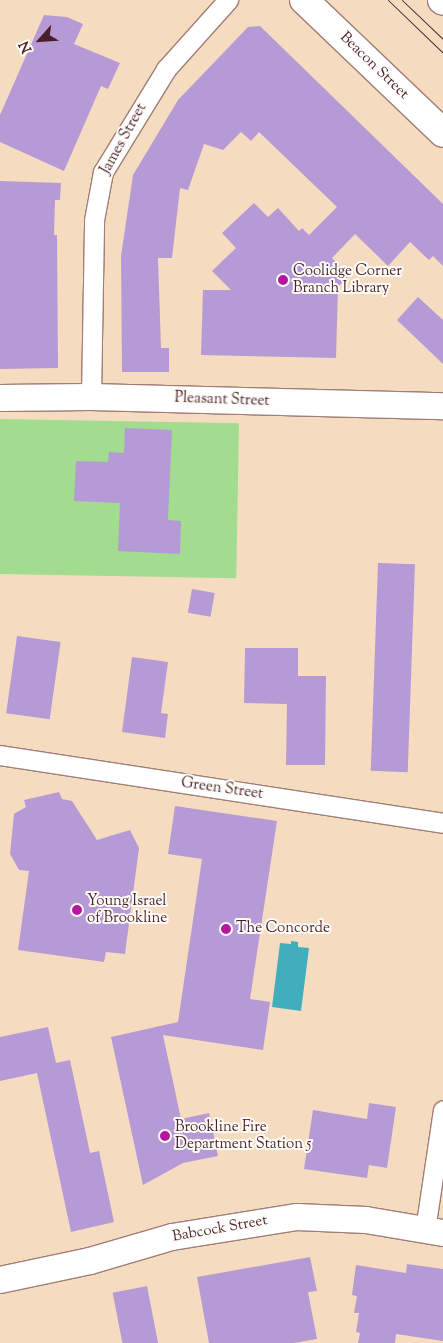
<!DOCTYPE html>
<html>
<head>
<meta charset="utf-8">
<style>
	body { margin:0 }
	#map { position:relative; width:443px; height:1343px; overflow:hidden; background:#f5dcc1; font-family:"Sorts Mill Goudy",serif }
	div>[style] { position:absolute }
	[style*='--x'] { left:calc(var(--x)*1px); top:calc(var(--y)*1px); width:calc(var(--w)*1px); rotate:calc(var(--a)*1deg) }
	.green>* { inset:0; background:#a2dc8f; transform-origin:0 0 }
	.water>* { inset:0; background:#40aebd }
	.building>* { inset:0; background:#b59ad6; transform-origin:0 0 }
	.roads { filter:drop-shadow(1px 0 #a07e76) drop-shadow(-1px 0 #a07e76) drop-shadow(0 1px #a07e76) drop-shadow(0 -1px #a07e76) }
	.street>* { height:19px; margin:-9.5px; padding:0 9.5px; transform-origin:9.5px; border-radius:9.5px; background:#fff }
	.secondary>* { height:26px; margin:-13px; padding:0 13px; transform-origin:13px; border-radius:13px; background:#fff }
	.primary>* { height:28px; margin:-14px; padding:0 14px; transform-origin:14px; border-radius:14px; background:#fff }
	.tram>* { height:1px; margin:-0.5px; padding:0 0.5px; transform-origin:0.5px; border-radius:0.5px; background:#4a1f2b }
	.dots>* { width:14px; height:14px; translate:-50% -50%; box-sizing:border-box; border:2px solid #fdfcf7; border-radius:50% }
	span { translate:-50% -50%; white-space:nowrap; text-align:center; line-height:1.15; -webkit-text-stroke:4px #fdfcf7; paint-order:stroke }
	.street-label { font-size:15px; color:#4a1f2b }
	.poi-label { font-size:15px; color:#4a1f2b }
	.left { translate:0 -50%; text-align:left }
	.north { position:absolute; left:15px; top:15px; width:50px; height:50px; -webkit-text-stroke:4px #fdfcf7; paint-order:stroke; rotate:244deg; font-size:14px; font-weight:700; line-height:20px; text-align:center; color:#4a1f2b }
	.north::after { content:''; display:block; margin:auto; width:18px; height:22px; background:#4a1f2b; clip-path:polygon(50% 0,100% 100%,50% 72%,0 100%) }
</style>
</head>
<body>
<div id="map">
	<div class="green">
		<i style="left:0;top:419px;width:239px;height:155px;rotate:1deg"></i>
	</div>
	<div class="water">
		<i style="clip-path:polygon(291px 941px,298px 942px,298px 947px,309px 948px,301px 1011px,272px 1007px,280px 943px,291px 944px)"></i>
	</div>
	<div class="building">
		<i style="clip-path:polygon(44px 15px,67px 17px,83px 24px,74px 44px,120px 63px,108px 89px,101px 86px,64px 171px,0 142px,0 115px)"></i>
		<i style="clip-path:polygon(260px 26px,443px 204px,443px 266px,433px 256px,429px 260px,410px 242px,388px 266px,355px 234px,332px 258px,349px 276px,338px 287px,336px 358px,201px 355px,203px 290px,231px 290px,212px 271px,236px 248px,222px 233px,254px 203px,268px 217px,278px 208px,299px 231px,302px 228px,309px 235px,337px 207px,259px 132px,251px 141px,241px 132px,223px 150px,204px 144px,188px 190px,180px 188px,172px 258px,158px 258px,161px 348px,169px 348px,169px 372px,122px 372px,121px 256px,133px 175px,178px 100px,248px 27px)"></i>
		<i style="clip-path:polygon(0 181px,61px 183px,60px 200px,55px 200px,54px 235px,57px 235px,58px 368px,0 369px)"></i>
		<i style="clip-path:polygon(418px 297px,443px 320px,443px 364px,397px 320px)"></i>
		<i style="clip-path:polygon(125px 428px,172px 430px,168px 520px,181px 521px,180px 554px,118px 551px,120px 503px,74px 501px,76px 461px,108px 462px,109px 452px,124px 453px)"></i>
		<i style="left:378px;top:563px;width:37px;height:208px;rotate:2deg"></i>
		<i style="left:192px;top:589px;width:23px;height:24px;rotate:10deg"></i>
		<i style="left:17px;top:636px;width:44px;height:78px;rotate:8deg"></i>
		<i style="clip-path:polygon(245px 648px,298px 648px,298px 676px,326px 676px,325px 765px,286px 765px,287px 704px,244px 703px)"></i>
		<i style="clip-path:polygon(132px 657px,168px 662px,161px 713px,168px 714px,165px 738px,122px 732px)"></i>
		<i style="clip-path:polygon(59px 792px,62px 799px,72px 801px,97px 840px,130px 830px,139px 848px,125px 954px,106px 952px,104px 962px,18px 950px,29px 871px,19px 870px,10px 854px,14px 814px,26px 807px,24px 800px)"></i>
		<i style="clip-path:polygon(175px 806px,277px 821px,250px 999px,270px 1002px,263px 1050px,163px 1035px,181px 1119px,209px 1113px,218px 1156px,183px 1163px,143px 1185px,111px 1037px,178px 1022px,202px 859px,168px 854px)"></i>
		<i style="clip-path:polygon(48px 1027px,56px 1063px,70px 1060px,90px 1153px,99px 1151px,114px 1222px,71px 1232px,37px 1073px,0 1081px,0 1037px)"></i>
		<i style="clip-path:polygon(369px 1103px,396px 1107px,387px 1168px,369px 1165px,367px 1178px,304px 1169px,313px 1110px,367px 1119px)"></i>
		<i style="clip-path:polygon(310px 1257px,317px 1291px,308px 1292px,317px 1339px,294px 1343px,209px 1343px,197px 1277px)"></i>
		<i style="clip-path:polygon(407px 1264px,443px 1269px,443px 1341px,396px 1334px,395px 1343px,358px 1343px,360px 1333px,356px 1332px,359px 1313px,354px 1313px,357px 1296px,352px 1295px,356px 1265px,406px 1273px)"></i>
		<i style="left:147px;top:1286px;width:58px;height:35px;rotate:79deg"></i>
	</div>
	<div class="roads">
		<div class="street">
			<i style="--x:91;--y:397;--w:177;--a:-89"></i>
			<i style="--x:94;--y:220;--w:49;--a:-79.4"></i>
			<i style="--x:103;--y:172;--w:121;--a:-58.5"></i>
			<i style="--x:166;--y:69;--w:93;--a:-48.1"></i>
			<i style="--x:0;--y:755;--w:448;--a:8.7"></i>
			<i style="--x:425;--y:1230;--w:121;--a:-81.5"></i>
		</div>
		<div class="secondary">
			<i style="--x:0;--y:398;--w:91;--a:-0.6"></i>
			<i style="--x:91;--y:397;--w:352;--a:1.5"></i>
			<i style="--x:0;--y:1280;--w:92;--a:-11.9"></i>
			<i style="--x:90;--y:1261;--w:85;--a:-16.3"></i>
			<i style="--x:172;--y:1237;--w:127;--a:-9.1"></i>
			<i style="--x:297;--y:1217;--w:69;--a:2.5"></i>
			<i style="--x:366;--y:1220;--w:78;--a:9.6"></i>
		</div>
		<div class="primary">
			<i style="--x:304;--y:0;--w:192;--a:43.7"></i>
			<i style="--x:442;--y:0;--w:1;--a:45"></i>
		</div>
	</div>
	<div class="tram">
		<i style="--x:388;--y:0;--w:76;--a:43.9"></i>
		<i style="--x:402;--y:0;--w:57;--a:43.6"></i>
	</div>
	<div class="dots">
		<i style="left:283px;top:280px;background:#b5179e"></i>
		<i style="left:77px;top:910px;background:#b5179e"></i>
		<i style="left:226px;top:929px;background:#b5179e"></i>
		<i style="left:165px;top:1136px;background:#b5179e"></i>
	</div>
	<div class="street-label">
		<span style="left:374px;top:66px;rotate:44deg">Beacon Street</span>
		<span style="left:124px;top:139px;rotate:-61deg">James Street</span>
		<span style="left:222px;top:400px;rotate:2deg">Pleasant Street</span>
		<span style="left:222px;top:789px;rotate:8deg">Green Street</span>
		<span style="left:220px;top:1229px;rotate:-10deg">Babcock Street</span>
	</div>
	<div class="poi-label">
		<span class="left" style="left:293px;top:280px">Coolidge Corner<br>Branch Library</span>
		<span class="left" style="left:87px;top:910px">Young Israel<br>of Brookline</span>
		<span class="left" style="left:236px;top:929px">The Concorde</span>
		<span class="left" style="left:175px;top:1136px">Brookline Fire<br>Department Station 5</span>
	</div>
	<div class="north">N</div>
</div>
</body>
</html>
